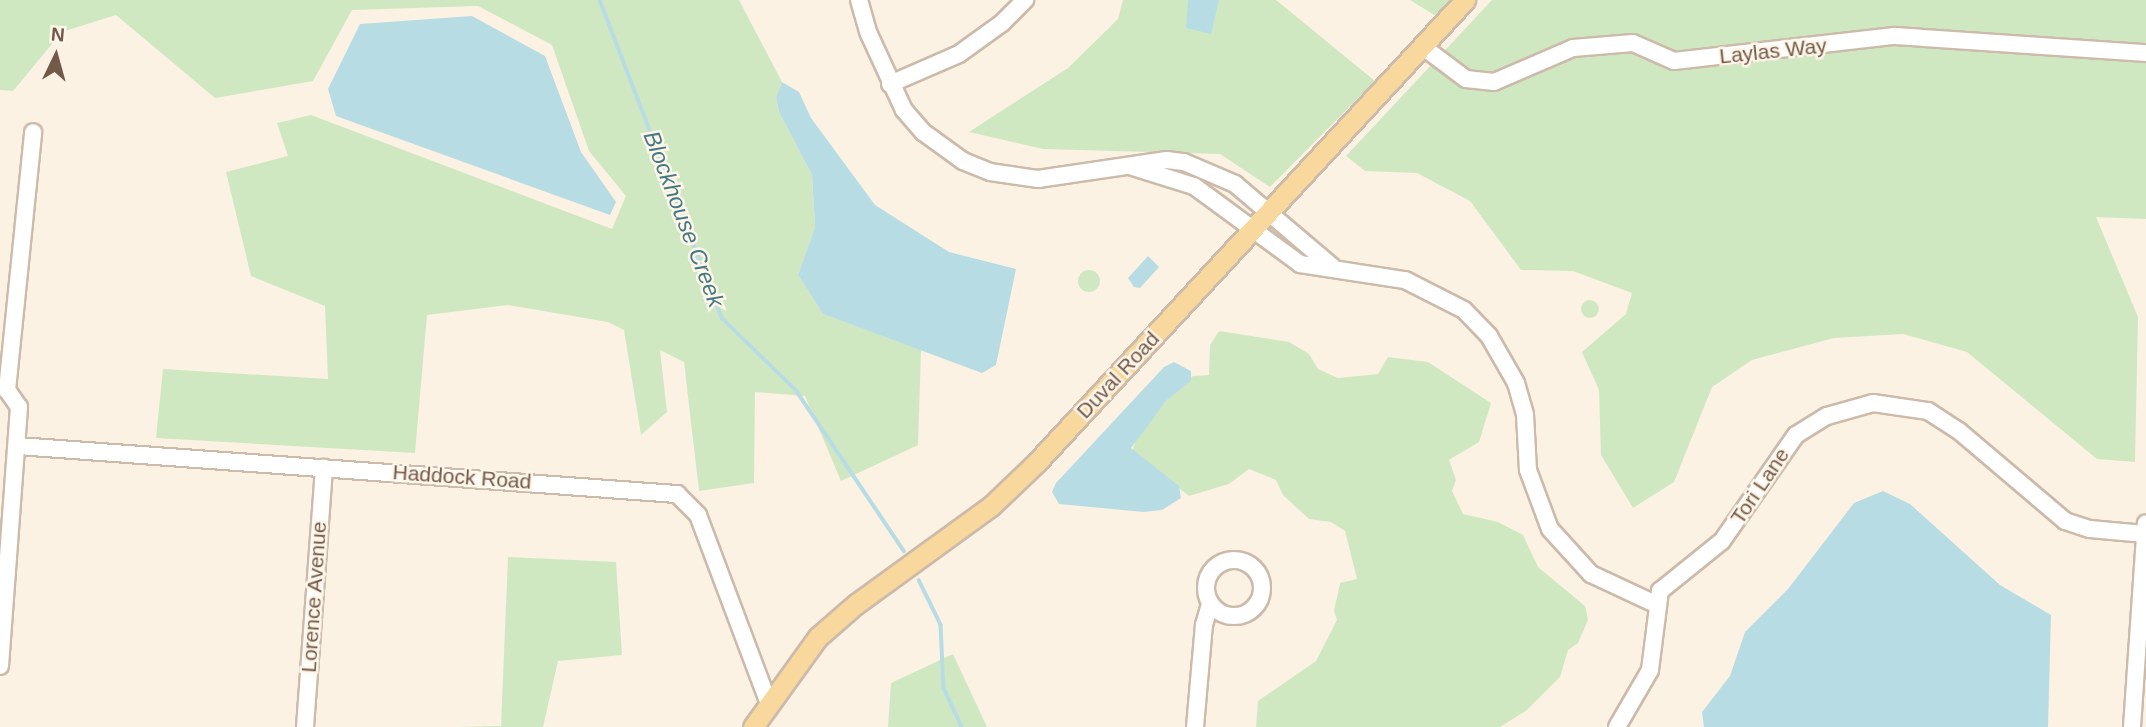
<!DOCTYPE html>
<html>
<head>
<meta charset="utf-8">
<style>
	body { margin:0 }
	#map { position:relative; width:2146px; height:727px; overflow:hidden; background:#fbf2e3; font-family:Arial,sans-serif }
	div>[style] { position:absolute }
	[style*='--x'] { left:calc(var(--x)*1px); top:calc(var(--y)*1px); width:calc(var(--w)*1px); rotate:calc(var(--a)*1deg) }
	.green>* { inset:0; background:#d0e8c2 }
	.round { border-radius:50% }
	.water>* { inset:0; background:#b8dce4 }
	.stream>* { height:3.5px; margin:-1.75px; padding:0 1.75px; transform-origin:1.75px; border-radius:1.75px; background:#b8dce4 }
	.roads { filter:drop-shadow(2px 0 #ccbaaa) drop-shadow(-2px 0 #ccbaaa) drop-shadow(0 2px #ccbaaa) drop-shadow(0 -2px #ccbaaa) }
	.minor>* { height:16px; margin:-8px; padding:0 8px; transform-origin:8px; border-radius:8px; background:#fff }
	.minor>.ring { margin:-8px; padding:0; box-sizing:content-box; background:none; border:16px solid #fff; border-radius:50% }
	.major>* { height:19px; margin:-9.5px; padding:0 9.5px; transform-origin:9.5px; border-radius:9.5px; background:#f8d89d }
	span { translate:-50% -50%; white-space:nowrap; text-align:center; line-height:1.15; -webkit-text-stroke:5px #fef6e9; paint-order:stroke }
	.street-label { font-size:21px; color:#72594a }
	.water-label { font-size:23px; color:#457985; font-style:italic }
	.north { position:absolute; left:21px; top:21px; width:70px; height:70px; -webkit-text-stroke:5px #fef6e9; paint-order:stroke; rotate:5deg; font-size:19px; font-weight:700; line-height:28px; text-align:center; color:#72594a }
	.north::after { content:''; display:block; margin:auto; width:24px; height:32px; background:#72594a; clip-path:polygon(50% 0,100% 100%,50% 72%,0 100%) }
</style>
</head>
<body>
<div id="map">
	<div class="green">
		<i style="clip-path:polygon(0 0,739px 0,782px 82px,776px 97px,779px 112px,812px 175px,815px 227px,798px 275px,823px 314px,921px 350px,918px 445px,841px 481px,805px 396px,755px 392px,754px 483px,699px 491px,684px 362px,660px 350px,667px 412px,641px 435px,624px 330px,608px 322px,508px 305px,427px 315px,415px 453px,156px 438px,163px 369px,328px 379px,325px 306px,251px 276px,226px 172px,288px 156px,277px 123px,311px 115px,612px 229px,626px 196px,589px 151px,552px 45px,478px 6px,352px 10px,313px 81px,215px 98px,116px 15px,62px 32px,13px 91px,0 90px)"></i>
		<i style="clip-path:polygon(1123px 0,1276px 0,1375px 81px,1270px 187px,1220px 154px,1043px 149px,969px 132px,1068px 68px,1118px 19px)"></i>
		<i style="clip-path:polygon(1410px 0,1451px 0,1436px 16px)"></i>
		<i style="clip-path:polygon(1492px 0,2146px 0,2146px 219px,2096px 217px,2138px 317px,2135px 462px,2097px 459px,1967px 352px,1903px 334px,1834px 338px,1752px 360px,1712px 387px,1674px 482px,1633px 508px,1601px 455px,1599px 390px,1582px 352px,1626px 314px,1632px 293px,1573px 271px,1521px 270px,1470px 201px,1417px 173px,1365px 171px,1346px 156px)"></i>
		<i class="round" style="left:1078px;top:270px;width:22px;height:22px"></i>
		<i class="round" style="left:1581px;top:300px;width:18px;height:18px"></i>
		<i style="clip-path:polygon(1219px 331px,1289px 342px,1309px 354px,1318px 369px,1338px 378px,1378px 374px,1388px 357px,1428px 362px,1491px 403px,1479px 442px,1449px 460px,1456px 480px,1452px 491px,1463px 514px,1498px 522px,1523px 535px,1538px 567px,1585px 606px,1588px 620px,1578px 643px,1568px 650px,1560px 677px,1527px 710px,1500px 727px,1256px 727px,1258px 701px,1316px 661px,1337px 620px,1334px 611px,1340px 583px,1357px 579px,1345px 531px,1331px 522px,1309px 519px,1283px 495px,1276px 480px,1249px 469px,1229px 484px,1189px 496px,1132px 451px,1137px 437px,1167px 400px,1193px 376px,1209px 375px,1210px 345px)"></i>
		<i style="clip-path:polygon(508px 557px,616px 562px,622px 655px,558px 661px,543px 727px,459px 727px,501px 726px)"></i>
		<i style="clip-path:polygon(953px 654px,987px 727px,888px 727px,891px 683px)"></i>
	</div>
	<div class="water">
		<i style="clip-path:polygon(1188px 0,1219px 0,1211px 34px,1186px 28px)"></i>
		<i style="clip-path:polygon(472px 16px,545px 56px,581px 152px,616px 202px,610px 215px,336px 116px,328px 89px,360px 24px)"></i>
		<i style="clip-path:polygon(782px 82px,799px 92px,811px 118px,875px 205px,949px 252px,1016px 269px,996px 365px,982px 373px,823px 314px,798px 275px,815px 227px,812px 175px,779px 112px,776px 97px)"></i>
		<i style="clip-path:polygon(1148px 256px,1159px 267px,1140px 288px,1134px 287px,1128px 278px)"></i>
		<i style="clip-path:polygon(1174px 362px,1191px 371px,1191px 381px,1167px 400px,1131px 448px,1179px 486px,1181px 498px,1162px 510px,1144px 512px,1059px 504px,1052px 492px,1056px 483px,1164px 367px)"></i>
		<i style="clip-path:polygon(1883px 491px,1910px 504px,2000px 585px,2051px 615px,2048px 727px,1704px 727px,1702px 712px,1730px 676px,1745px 632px,1788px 589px,1854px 503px)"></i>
	</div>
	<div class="stream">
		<i style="--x:600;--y:0;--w:341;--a:69"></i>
		<i style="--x:722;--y:318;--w:103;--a:44.2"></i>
		<i style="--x:796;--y:390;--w:194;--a:56.1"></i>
		<i style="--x:919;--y:580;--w:50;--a:63.9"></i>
		<i style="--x:941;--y:625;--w:63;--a:87.3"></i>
		<i style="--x:944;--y:688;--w:43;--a:65.2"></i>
	</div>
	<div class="roads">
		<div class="minor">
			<i style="--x:859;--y:0;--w:35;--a:74"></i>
			<i style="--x:869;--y:34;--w:84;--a:65.3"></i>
			<i style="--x:904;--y:110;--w:29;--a:49"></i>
			<i style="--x:923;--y:132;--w:49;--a:35.9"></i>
			<i style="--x:963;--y:161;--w:29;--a:22"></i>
			<i style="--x:990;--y:172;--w:49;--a:8.3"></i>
			<i style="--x:1038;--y:179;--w:130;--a:-8.4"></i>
			<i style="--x:1167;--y:160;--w:17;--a:7"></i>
			<i style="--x:1184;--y:162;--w:56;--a:23.3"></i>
			<i style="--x:1235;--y:184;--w:128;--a:40.3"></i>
			<i style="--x:1422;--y:46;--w:55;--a:36.9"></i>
			<i style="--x:1466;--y:79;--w:28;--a:6"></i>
			<i style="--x:1494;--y:82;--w:86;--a:-23.3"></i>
			<i style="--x:1573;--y:48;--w:60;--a:-4.8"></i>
			<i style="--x:1633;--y:43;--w:45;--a:23.7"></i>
			<i style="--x:1674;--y:61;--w:222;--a:-6.5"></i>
			<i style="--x:1895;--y:36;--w:252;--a:3.9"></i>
			<i style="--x:890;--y:84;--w:75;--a:-23.5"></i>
			<i style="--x:959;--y:54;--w:53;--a:-35.8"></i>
			<i style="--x:1002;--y:23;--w:33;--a:-45"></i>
			<i style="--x:1130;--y:166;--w:67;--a:17.4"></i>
			<i style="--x:1194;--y:186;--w:132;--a:36.3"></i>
			<i style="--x:1300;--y:264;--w:106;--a:8.7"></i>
			<i style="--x:1405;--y:280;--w:66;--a:27"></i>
			<i style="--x:1464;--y:310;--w:36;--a:46"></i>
			<i style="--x:1489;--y:336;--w:54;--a:60.1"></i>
			<i style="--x:1516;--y:383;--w:33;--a:74"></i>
			<i style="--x:1525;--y:415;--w:55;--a:86.9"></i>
			<i style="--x:1528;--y:470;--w:63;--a:69.6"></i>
			<i style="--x:1550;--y:529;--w:61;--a:47.7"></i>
			<i style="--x:1591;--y:574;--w:71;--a:25.1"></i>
			<i style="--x:7;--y:390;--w:259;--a:-84.2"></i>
			<i style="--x:18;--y:446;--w:661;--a:4.17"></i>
			<i style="--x:677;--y:494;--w:30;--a:45"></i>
			<i style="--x:698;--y:515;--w:199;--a:69.4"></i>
			<i class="ring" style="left:1206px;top:560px;width:40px;height:40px"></i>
			<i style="--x:0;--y:666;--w:260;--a:-85.8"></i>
			<i style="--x:19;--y:407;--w:21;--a:-125"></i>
			<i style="--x:305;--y:727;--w:260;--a:-85.8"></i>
			<i style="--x:1195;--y:727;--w:102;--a:-85"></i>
			<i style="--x:1204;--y:625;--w:22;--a:-74"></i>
			<i style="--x:1617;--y:727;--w:66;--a:-59.9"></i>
			<i style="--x:1650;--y:670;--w:80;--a:-82.8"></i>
			<i style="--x:1660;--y:591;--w:80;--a:-38.9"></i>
			<i style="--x:1722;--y:541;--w:129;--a:-55.1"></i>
			<i style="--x:1796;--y:435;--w:36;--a:-32"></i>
			<i style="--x:1827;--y:416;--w:48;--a:-15.8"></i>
			<i style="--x:1873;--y:403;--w:56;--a:8.3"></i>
			<i style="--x:1928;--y:411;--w:37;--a:33"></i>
			<i style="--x:1959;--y:431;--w:139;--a:40.3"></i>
			<i style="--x:2065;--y:521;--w:26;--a:18"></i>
			<i style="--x:2090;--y:529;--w:55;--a:5.2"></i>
			<i style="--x:2132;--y:727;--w:204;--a:-86.1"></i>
		</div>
		<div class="major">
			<i style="--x:753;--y:727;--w:111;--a:-54.2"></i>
			<i style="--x:818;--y:637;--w:50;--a:-41"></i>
			<i style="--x:856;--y:604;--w:167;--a:-36"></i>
			<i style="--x:991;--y:506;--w:64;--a:-43.7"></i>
			<i style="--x:1037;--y:462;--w:630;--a:-47.19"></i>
		</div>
	</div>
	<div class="street-label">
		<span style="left:1773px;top:51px;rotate:-6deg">Laylas Way</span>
		<span style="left:1118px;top:375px;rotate:-47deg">Duval Road</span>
		<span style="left:462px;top:477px;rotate:4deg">Haddock Road</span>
		<span style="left:1760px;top:486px;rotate:-56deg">Tori Lane</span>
		<span style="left:314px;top:597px;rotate:-86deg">Lorence Avenue</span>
	</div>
	<div class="water-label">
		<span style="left:684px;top:219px;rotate:69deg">Blockhouse Creek</span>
	</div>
	<div class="north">N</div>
</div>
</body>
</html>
